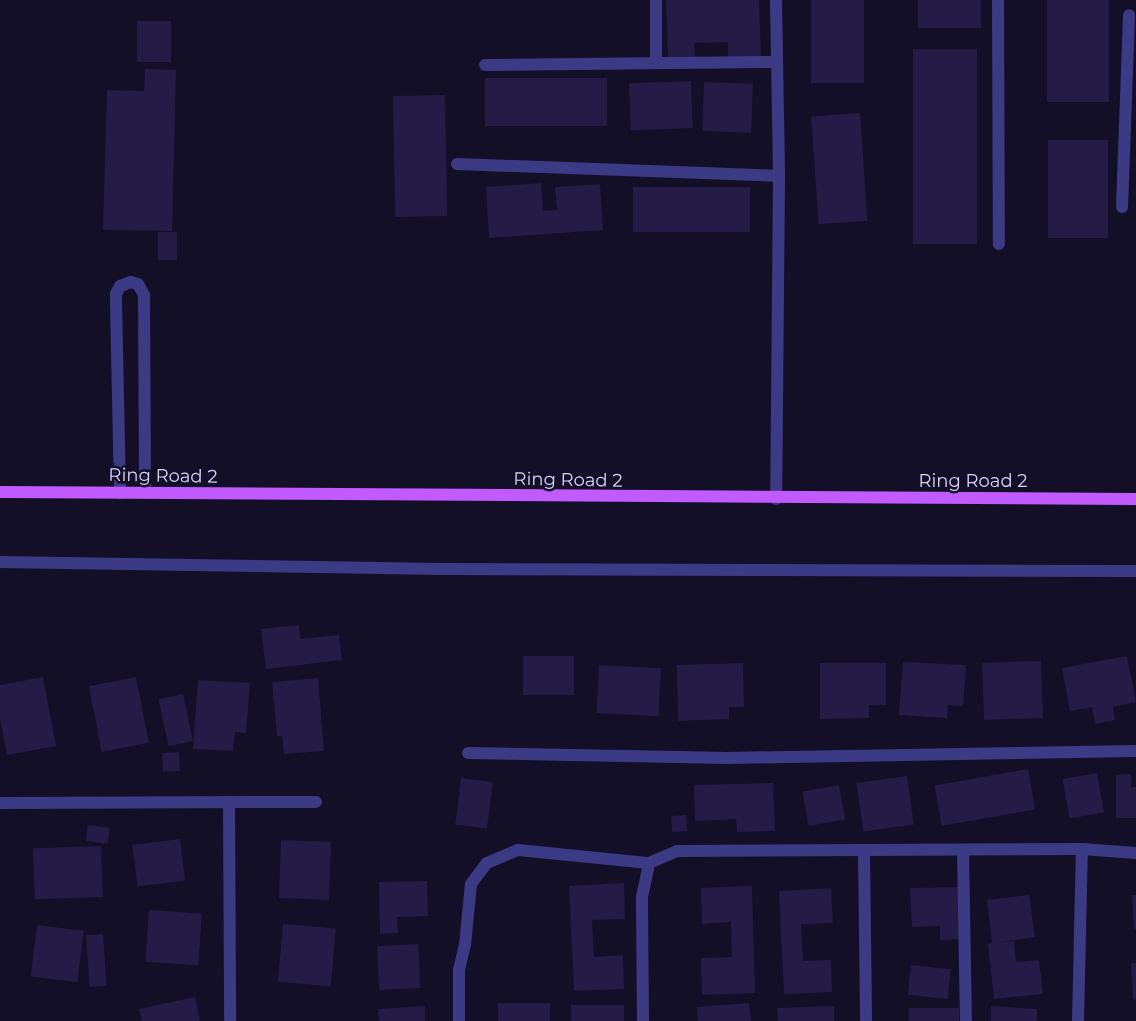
<!DOCTYPE html>
<html>
<head>
<meta charset="utf-8">
<style>
	body { margin:0 }
	#map { position:relative; width:1136px; height:1021px; overflow:hidden; background:#130f26; font-family:Montserrat,sans-serif }
	div>[style] { position:absolute }
	[style*='--x'] { left:calc(var(--x)*1px); top:calc(var(--y)*1px); width:calc(var(--w)*1px); rotate:calc(var(--a)*1deg) }
	.building>* { inset:0; background:#241b47; transform-origin:0 0 }
	.service>* { height:12px; margin:-6px; padding:0 6px; transform-origin:6px; border-radius:6px; background:#3d3a85 }
	.minor>* { height:12px; margin:-6px; padding:0 6px; transform-origin:6px; border-radius:6px; background:#3d3a85 }
	.primary>* { height:12px; margin:-6px; padding:0 6px; transform-origin:6px; border-radius:6px; background:#c25bff }
	span { translate:-50% -50%; white-space:nowrap; text-align:center; line-height:1.15; -webkit-text-stroke:5px #130f26; paint-order:stroke }
	.street-label { font-size:18px; color:#d9d4ff }
</style>
</head>
<body>
<div id="map">
	<div class="building">
		<i style="clip-path:polygon(666px 0,759px 0,761px 58px,728px 59px,728px 42px,694px 43px,695px 57px,668px 58px)"></i>
		<i style="left:811px;top:0;width:53px;height:83px"></i>
		<i style="left:918px;top:0;width:63px;height:28px"></i>
		<i style="left:1047px;top:0;width:62px;height:102px"></i>
		<i style="left:137px;top:21px;width:34px;height:41px"></i>
		<i style="left:913px;top:49px;width:64px;height:195px"></i>
		<i style="clip-path:polygon(145px 69px,176px 70px,172px 231px,103px 230px,107px 90px,144px 91px)"></i>
		<i style="left:607px;top:78px;width:48px;height:122px;rotate:90deg"></i>
		<i style="left:691px;top:81px;width:47px;height:62px;rotate:88deg"></i>
		<i style="left:704px;top:82px;width:49px;height:49px;rotate:2deg"></i>
		<i style="left:445px;top:95px;width:121px;height:52px;rotate:89deg"></i>
		<i style="left:860px;top:113px;width:108px;height:49px;rotate:86deg"></i>
		<i style="left:1108px;top:140px;width:98px;height:60px;rotate:90deg"></i>
		<i style="clip-path:polygon(541px 183px,543px 211px,557px 210px,555px 187px,600px 184px,603px 230px,489px 238px,486px 187px)"></i>
		<i style="left:633px;top:187px;width:117px;height:45px"></i>
		<i style="left:158px;top:232px;width:19px;height:28px"></i>
		<i style="clip-path:polygon(299px 625px,300px 639px,339px 635px,342px 660px,266px 669px,261px 629px)"></i>
		<i style="left:523px;top:656px;width:51px;height:39px"></i>
		<i style="clip-path:polygon(1127px 656px,1136px 702px,1113px 707px,1115px 720px,1095px 724px,1092px 707px,1070px 711px,1062px 668px)"></i>
		<i style="left:1041px;top:661px;width:57px;height:59px;rotate:88deg"></i>
		<i style="clip-path:polygon(903px 662px,966px 665px,963px 706px,948px 705px,947px 718px,899px 715px)"></i>
		<i style="clip-path:polygon(743px 663px,744px 707px,729px 707px,729px 719px,678px 721px,677px 665px)"></i>
		<i style="clip-path:polygon(820px 663px,886px 663px,886px 705px,869px 705px,869px 718px,820px 719px)"></i>
		<i style="left:599px;top:665px;width:62px;height:48px;rotate:3deg"></i>
		<i style="clip-path:polygon(43px 677px,56px 746px,7px 755px,0 718px,0 685px)"></i>
		<i style="left:136px;top:677px;width:67px;height:48px;rotate:79deg"></i>
		<i style="clip-path:polygon(318px 678px,324px 751px,284px 754px,282px 736px,277px 736px,272px 682px)"></i>
		<i style="clip-path:polygon(198px 680px,250px 683px,246px 733px,235px 732px,233px 751px,193px 749px)"></i>
		<i style="left:183px;top:694px;width:48px;height:25px;rotate:78deg"></i>
		<i style="left:179px;top:752px;width:19px;height:17px;rotate:87deg"></i>
		<i style="left:1028px;top:769px;width:41px;height:95px;rotate:80deg"></i>
		<i style="left:1097px;top:773px;width:40px;height:35px;rotate:80deg"></i>
		<i style="clip-path:polygon(1131px 774px,1131px 787px,1136px 787px,1136px 818px,1116px 818px,1116px 775px)"></i>
		<i style="left:907px;top:776px;width:49px;height:51px;rotate:82deg"></i>
		<i style="left:461px;top:778px;width:32px;height:47px;rotate:7deg"></i>
		<i style="clip-path:polygon(773px 783px,775px 831px,737px 832px,736px 819px,695px 821px,694px 785px)"></i>
		<i style="left:839px;top:785px;width:35px;height:37px;rotate:80deg"></i>
		<i style="left:686px;top:815px;width:16px;height:15px;rotate:86deg"></i>
		<i style="left:88px;top:825px;width:22px;height:16px;rotate:8deg"></i>
		<i style="left:180px;top:839px;width:42px;height:48px;rotate:83deg"></i>
		<i style="left:281px;top:840px;width:50px;height:58px;rotate:2deg"></i>
		<i style="left:101px;top:846px;width:51px;height:68px;rotate:88deg"></i>
		<i style="clip-path:polygon(427px 881px,428px 916px,397px 917px,398px 933px,380px 934px,379px 882px)"></i>
		<i style="clip-path:polygon(624px 883px,625px 919px,592px 920px,594px 957px,623px 955px,624px 989px,574px 991px,569px 886px)"></i>
		<i style="clip-path:polygon(752px 886px,755px 993px,702px 995px,701px 958px,732px 957px,731px 922px,702px 924px,701px 888px)"></i>
		<i style="clip-path:polygon(961px 887px,963px 939px,940px 940px,940px 926px,912px 927px,910px 888px)"></i>
		<i style="clip-path:polygon(831px 888px,833px 923px,801px 924px,803px 961px,831px 960px,832px 992px,784px 994px,779px 891px)"></i>
		<i style="clip-path:polygon(1029px 895px,1035px 937px,995px 943px,1014px 941px,1016px 962px,1039px 960px,1043px 994px,994px 999px,988px 944px,992px 943px,987px 900px)"></i>
		<i style="clip-path:polygon(1132px 895px,1136px 895px,1136px 929px,1134px 929px)"></i>
		<i style="left:149px;top:910px;width:53px;height:52px;rotate:4deg"></i>
		<i style="left:283px;top:924px;width:53px;height:58px;rotate:5deg"></i>
		<i style="left:37px;top:925px;width:47px;height:52px;rotate:7deg"></i>
		<i style="left:103px;top:934px;width:52px;height:17px;rotate:86deg"></i>
		<i style="left:418px;top:944px;width:44px;height:41px;rotate:87deg"></i>
		<i style="clip-path:polygon(1131px 963px,1136px 963px,1136px 999px,1133px 1000px)"></i>
		<i style="left:911px;top:965px;width:40px;height:30px;rotate:6deg"></i>
		<i style="clip-path:polygon(195px 997px,200px 1021px,142px 1021px,139px 1009px)"></i>
		<i style="left:550px;top:1003px;width:18px;height:52px;rotate:90deg"></i>
		<i style="clip-path:polygon(749px 1003px,751px 1021px,698px 1021px,697px 1007px)"></i>
		<i style="left:624px;top:1005px;width:16px;height:53px;rotate:90deg"></i>
		<i style="clip-path:polygon(425px 1006px,425px 1021px,379px 1021px,378px 1009px)"></i>
		<i style="clip-path:polygon(834px 1006px,834px 1021px,778px 1021px,777px 1008px)"></i>
		<i style="clip-path:polygon(991px 1006px,1037px 1009px,1037px 1021px,991px 1021px)"></i>
		<i style="left:909px;top:1008px;width:50px;height:13px"></i>
	</div>
	<div class="service">
		<i style="--x:1122;--y:207;--w:192;--a:-87.9"></i>
		<i style="--x:120;--y:493;--w:199;--a:-91.2"></i>
		<i style="--x:116;--y:294;--w:9;--a:-63"></i>
		<i style="--x:120;--y:286;--w:12;--a:-20"></i>
		<i style="--x:131;--y:282;--w:7;--a:16"></i>
		<i style="--x:138;--y:284;--w:13;--a:61"></i>
		<i style="--x:144;--y:295;--w:198;--a:89.7"></i>
	</div>
	<div class="minor">
		<i style="--x:656;--y:0;--w:63;--a:90"></i>
		<i style="--x:776;--y:0;--w:176;--a:89"></i>
		<i style="--x:779;--y:176;--w:323;--a:90.5"></i>
		<i style="--x:998;--y:0;--w:244;--a:89.8"></i>
		<i style="--x:485;--y:65;--w:292;--a:-0.6"></i>
		<i style="--x:457;--y:164;--w:322;--a:2.1"></i>
		<i style="--x:0;--y:562;--w:443;--a:0.9"></i>
		<i style="--x:443;--y:569;--w:693;--a:0.17"></i>
		<i style="--x:468;--y:753;--w:260;--a:1.1"></i>
		<i style="--x:728;--y:758;--w:408;--a:-1"></i>
		<i style="--x:229;--y:802;--w:219;--a:89.7"></i>
		<i style="--x:0;--y:803;--w:316;--a:-0.2"></i>
		<i style="--x:864;--y:851;--w:170;--a:89.3"></i>
		<i style="--x:963;--y:852;--w:169;--a:89"></i>
		<i style="--x:459;--y:1021;--w:51;--a:-90"></i>
		<i style="--x:459;--y:970;--w:26;--a:-77"></i>
		<i style="--x:465;--y:945;--w:61;--a:-84.4"></i>
		<i style="--x:471;--y:884;--w:26;--a:-53"></i>
		<i style="--x:487;--y:863;--w:34;--a:-23"></i>
		<i style="--x:518;--y:850;--w:132;--a:5.7"></i>
		<i style="--x:649;--y:863;--w:30;--a:-23"></i>
		<i style="--x:677;--y:851;--w:405;--a:-0.3"></i>
		<i style="--x:1082;--y:849;--w:54;--a:4.2"></i>
		<i style="--x:643;--y:1021;--w:124;--a:-90.5"></i>
		<i style="--x:642;--y:897;--w:35;--a:-78"></i>
		<i style="--x:1078;--y:1021;--w:172;--a:-88.7"></i>
	</div>
	<div class="primary">
		<i style="--x:0;--y:492;--w:1136;--a:0.35"></i>
	</div>
	<div class="street-label">
		<span style="left:163px;top:476px;rotate:1deg">Ring Road 2</span>
		<span style="left:568px;top:480px;rotate:1deg">Ring Road 2</span>
		<span style="left:973px;top:481px">Ring Road 2</span>
	</div>
</div>
</body>
</html>
